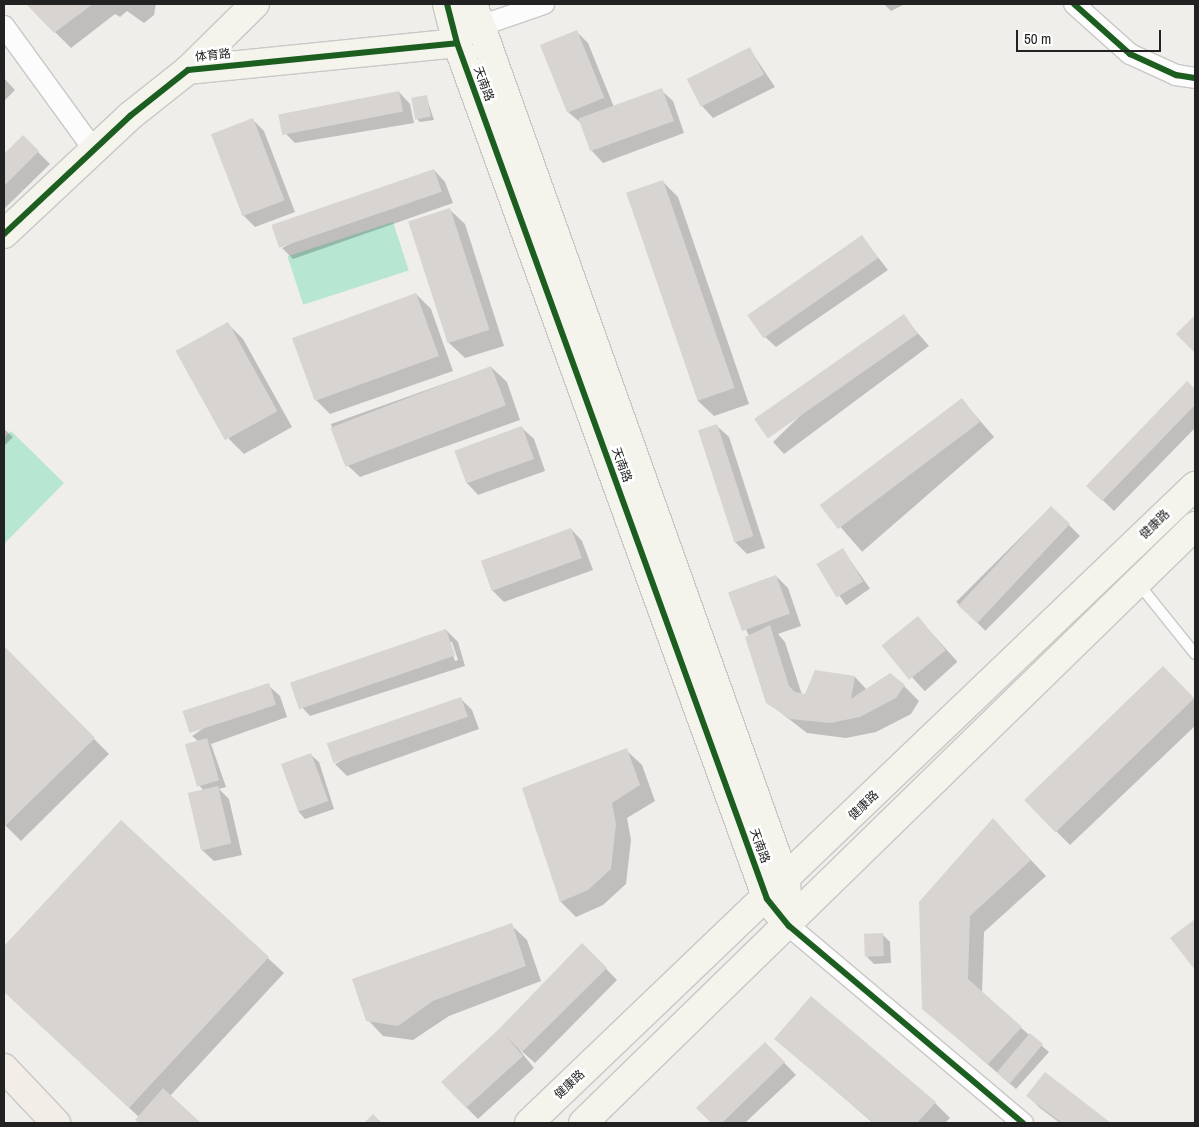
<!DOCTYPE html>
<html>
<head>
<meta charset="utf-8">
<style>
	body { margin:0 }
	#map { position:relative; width:1199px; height:1127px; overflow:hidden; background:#f0eeeb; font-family:"Archivo Narrow","Noto Sans SC",sans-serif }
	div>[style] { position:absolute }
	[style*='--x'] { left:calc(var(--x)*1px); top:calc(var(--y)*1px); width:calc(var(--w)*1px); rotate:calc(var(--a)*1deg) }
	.pitch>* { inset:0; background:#b7e6d2; transform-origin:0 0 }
	.shadow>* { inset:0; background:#0003; transform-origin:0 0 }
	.building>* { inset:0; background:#d7d4d2; transform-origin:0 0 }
	.roads { filter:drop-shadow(1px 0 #c9c8c7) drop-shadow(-1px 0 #c9c8c7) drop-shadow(0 1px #c9c8c7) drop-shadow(0 -1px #c9c8c7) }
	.lane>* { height:10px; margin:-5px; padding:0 5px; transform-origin:5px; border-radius:5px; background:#fdfcfc }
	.street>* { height:20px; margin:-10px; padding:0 10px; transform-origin:10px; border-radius:10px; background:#fdfcfc }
	.secondary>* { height:28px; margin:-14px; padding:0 14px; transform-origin:14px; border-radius:14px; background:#f4f4ed }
	.primary>* { height:28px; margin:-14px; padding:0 14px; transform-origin:14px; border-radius:14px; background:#f3ede7 }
	.cycleway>* { height:6px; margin:-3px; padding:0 3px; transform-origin:3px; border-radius:3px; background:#1b5e20 }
	span { translate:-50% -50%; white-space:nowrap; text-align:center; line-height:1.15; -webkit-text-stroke:5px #fff; paint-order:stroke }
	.street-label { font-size:12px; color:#222 }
	.frame { position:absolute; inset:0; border:5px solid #222; pointer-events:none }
	.scale { position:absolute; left:1016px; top:30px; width:145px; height:22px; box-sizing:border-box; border:2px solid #222; border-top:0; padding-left:6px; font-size:15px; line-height:18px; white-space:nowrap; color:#222; -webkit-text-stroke:4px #fff; paint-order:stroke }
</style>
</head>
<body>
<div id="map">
	<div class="pitch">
		<i style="left:393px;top:222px;width:51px;height:111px;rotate:72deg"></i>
		<i style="clip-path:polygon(11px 431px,64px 483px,4px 544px,4px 438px)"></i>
	</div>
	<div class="shadow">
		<i style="clip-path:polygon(27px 4px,156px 4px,154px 15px,144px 23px,127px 11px,120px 17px,115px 14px,71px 48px)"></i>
		<i style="clip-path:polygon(884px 4px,905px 4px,891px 11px)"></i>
		<i style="clip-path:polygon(577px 32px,588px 43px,614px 107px,661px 90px,673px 101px,684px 133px,603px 163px,592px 151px,581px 123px,568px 112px)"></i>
		<i style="clip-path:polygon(749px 48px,775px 87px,713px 118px,702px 106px)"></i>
		<i style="clip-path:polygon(4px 78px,15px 90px,4px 101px)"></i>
		<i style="clip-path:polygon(399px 92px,410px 104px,414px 123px,295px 143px,283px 131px)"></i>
		<i style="clip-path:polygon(426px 96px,434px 120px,420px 122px,417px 119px)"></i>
		<i style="clip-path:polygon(252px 119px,264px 131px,295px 212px,255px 227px,243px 215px)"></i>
		<i style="clip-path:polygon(23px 137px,50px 164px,4px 209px,4px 156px)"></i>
		<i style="clip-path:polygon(434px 170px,445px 182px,453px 203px,293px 259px,282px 248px)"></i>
		<i style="clip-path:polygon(663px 182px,678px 197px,749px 404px,714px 416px,698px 401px,628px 194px)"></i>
		<i style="clip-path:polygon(449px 209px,465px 224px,504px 346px,465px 358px,449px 343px)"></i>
		<i style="clip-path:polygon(862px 237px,888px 270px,776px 347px,764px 336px)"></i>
		<i style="clip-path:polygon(416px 294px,431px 309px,453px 371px,330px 414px,315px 399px)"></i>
		<i style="clip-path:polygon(903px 316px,929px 346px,784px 454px,773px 442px)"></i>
		<i style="clip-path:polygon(228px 324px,243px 339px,292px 427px,244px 454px,229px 439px)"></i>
		<i style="clip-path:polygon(491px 367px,507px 382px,520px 420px,360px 477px,344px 462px,331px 424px)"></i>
		<i style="clip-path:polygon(1188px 383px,1195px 390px,1195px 428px,1114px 511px,1088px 486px)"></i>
		<i style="left:962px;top:400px;width:49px;height:175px;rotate:49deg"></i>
		<i style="clip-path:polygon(717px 426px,729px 437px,765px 548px,747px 554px,735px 542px)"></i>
		<i style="clip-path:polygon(522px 428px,534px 439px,545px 471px,478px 495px,467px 483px)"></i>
		<i style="clip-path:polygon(4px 429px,13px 437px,4px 446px)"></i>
		<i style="left:1051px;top:507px;width:41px;height:134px;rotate:45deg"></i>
		<i style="clip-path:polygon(571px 529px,582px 541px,593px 570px,504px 602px,492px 590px)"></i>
		<i style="left:843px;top:550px;width:47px;height:29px;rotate:55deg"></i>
		<i style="clip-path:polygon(776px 576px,788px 588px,801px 626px,778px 634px,785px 642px,802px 695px,855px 677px,867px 690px,904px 686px,919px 701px,911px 714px,876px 732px,846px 738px,807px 733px,767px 702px,749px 636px,730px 592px)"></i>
		<i style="left:918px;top:618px;width:59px;height:44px;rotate:48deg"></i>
		<i style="clip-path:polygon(evenodd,446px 630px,458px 642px,465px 666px,310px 716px,299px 704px,446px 630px,449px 642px,452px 642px,458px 660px,455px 661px,449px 642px)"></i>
		<i style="clip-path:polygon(4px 648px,109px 754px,21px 841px,4px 824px)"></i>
		<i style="clip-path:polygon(1179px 683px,1195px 700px,1195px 726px,1070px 845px,1055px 830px)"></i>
		<i style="clip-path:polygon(268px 685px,280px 696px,287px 717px,211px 744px,226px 787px,219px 789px,229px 799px,242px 855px,214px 861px,202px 850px,189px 794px,204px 791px,199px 785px,199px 742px,192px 736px)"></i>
		<i style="clip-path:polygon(461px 699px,472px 710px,479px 729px,347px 776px,335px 764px)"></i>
		<i style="clip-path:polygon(626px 750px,642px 765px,655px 801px,627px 818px,631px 840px,626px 884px,603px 905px,576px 917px,561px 902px,523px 789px)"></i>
		<i style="clip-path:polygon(311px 755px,319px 762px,334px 809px,305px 819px,298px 811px)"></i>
		<i style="clip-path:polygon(993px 820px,1046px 876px,984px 932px,982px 994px,1049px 1052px,1016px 1089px,924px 1009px)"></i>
		<i style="clip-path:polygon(121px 822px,284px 973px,170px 1096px,200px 1123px,140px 1123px,139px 1117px,4px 991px,4px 948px)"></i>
		<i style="clip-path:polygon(511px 925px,527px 940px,541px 981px,449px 1016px,413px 1040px,383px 1036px,368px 1020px)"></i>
		<i style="clip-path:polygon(882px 934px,890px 942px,891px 963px,874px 964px,867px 957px)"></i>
		<i style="clip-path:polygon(582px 944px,617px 980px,535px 1063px,518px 1048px,534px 1068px,478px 1119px,466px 1107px,500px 1030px)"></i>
		<i style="clip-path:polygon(776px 1039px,935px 1103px,950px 1118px,945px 1123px,873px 1123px)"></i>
		<i style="clip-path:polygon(765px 1043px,796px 1075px,745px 1123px,713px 1123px,698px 1108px)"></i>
		<i style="clip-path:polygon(1045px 1074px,1109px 1123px,1060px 1123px,1040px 1108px,1028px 1096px)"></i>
	</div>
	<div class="building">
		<i style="clip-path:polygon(26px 4px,93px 4px,54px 33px)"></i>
		<i style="left:577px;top:30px;width:73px;height:40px;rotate:68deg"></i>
		<i style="left:750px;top:47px;width:31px;height:71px;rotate:63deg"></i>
		<i style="left:662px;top:88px;width:35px;height:89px;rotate:70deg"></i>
		<i style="left:399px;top:91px;width:21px;height:123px;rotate:79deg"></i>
		<i style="left:427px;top:95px;width:22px;height:16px;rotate:80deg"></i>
		<i style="left:253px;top:118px;width:88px;height:45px;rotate:69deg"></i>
		<i style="clip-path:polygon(23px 135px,39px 151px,4px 186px,4px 154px)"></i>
		<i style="left:434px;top:169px;width:24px;height:172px;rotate:71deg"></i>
		<i style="left:663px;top:180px;width:220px;height:39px;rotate:71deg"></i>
		<i style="left:450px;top:208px;width:128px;height:44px;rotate:72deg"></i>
		<i style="left:862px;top:235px;width:28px;height:140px;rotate:55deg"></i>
		<i style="left:416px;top:293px;width:67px;height:132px;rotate:70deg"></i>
		<i style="left:904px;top:314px;width:24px;height:183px;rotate:55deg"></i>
		<i style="clip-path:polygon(1195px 315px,1195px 353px,1176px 334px)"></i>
		<i style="left:228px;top:322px;width:102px;height:60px;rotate:61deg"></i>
		<i style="left:491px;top:366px;width:42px;height:172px;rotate:69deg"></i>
		<i style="clip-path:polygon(1187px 381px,1195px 389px,1195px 405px,1102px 501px,1086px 486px)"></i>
		<i style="left:962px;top:398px;width:30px;height:178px;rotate:53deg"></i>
		<i style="left:717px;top:424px;width:118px;height:20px;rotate:72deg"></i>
		<i style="left:522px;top:426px;width:35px;height:72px;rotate:70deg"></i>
		<i style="left:1051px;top:506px;width:26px;height:136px;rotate:43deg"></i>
		<i style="left:571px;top:528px;width:32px;height:96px;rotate:70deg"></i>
		<i style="left:843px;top:548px;width:39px;height:31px;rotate:59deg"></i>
		<i style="left:776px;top:575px;width:41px;height:51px;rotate:70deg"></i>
		<i style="left:918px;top:616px;width:44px;height:47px;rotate:51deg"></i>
		<i style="clip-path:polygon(770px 625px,789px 686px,795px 692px,805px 694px,815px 670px,855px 676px,851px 699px,890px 673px,905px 685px,896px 698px,860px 717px,830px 723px,790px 719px,766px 703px,745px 637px)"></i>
		<i style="left:446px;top:629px;width:28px;height:165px;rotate:71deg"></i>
		<i style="clip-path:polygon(4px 646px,95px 738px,4px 827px)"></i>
		<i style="left:1163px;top:666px;width:45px;height:193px;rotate:46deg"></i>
		<i style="left:269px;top:683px;width:23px;height:91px;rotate:72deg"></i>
		<i style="left:461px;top:697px;width:21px;height:142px;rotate:71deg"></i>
		<i style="left:207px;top:738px;width:44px;height:23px;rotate:74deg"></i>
		<i style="clip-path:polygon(627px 748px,640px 785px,612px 803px,616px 824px,611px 869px,588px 890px,560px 902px,522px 788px)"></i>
		<i style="left:311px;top:753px;width:51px;height:32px;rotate:70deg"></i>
		<i style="left:218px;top:786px;width:59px;height:31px;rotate:77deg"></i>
		<i style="clip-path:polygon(993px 818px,1031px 860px,970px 916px,968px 979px,1022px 1027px,988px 1064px,922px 1009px,919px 902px)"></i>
		<i style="clip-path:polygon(121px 820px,269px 957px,129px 1108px,4px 992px,4px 946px)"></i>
		<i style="clip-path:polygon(1195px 919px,1195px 970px,1170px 938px)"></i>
		<i style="clip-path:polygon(512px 923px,526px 966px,433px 1001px,398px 1026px,366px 1021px,352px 979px)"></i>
		<i style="left:883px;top:933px;width:23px;height:19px;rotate:88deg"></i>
		<i style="clip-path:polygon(582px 943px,607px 968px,522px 1052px,505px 1035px,523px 1056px,466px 1108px,441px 1082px,499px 1029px)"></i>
		<i style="clip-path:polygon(811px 996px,936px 1102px,917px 1123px,874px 1123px,774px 1039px)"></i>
		<i style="left:1030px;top:1033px;width:17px;height:52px;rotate:40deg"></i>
		<i style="clip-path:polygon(765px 1042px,785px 1062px,722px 1123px,711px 1123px,696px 1108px)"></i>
		<i style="clip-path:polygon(1045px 1072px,1111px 1123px,1062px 1123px,1026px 1096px)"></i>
		<i style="clip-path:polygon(163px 1088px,201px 1123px,139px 1123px,135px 1120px)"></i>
		<i style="clip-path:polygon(373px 1114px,382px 1123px,364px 1123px)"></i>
	</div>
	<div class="roads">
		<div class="lane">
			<i style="--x:1138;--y:583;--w:91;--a:51.2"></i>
		</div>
		<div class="street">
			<i style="--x:1074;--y:4;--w:75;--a:41.8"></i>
			<i style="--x:1130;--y:54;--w:51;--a:24.5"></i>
			<i style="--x:1176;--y:75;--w:19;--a:9"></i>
			<i style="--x:4;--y:26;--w:153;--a:54"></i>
			<i style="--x:480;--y:26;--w:68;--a:-19"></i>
			<i style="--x:789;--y:926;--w:306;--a:40.1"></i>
		</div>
		<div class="secondary">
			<i style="--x:447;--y:4;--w:40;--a:75.6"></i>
			<i style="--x:457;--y:43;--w:910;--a:70.09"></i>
			<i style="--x:767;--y:899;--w:35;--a:51"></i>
			<i style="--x:473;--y:4;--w:932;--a:70.38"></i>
			<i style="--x:786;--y:882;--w:44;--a:86.1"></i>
			<i style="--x:188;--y:70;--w:94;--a:-44.6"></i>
			<i style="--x:4;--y:234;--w:173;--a:-43.1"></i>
			<i style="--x:130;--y:116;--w:74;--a:-38.4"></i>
			<i style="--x:188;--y:70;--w:270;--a:-5.7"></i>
			<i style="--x:529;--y:1123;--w:922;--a:-43.73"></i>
			<i style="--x:583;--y:1123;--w:855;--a:-44.29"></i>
		</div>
		<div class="primary">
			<i style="--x:4;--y:1068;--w:76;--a:46.6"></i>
		</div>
	</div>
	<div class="cycleway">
		<i style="--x:447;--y:4;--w:40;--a:75.6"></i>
		<i style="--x:457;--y:43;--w:910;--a:70.09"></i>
		<i style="--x:767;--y:899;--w:35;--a:51"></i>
		<i style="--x:789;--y:926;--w:306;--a:40.1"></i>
		<i style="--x:1074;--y:4;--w:75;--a:41.8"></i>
		<i style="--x:1130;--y:54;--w:51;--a:24.5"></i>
		<i style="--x:1176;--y:75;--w:19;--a:9"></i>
		<i style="--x:4;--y:234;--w:173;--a:-43.1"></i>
		<i style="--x:130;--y:116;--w:74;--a:-38.4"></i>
		<i style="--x:188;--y:70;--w:270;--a:-5.7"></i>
	</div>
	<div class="street-label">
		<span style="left:213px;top:56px;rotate:-6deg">体育路</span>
		<span style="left:483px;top:84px;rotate:70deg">天南路</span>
		<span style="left:621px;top:465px;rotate:70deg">天南路</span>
		<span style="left:1155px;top:525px;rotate:-44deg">健康路</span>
		<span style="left:864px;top:806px;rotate:-44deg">健康路</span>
		<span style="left:759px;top:846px;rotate:70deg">天南路</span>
		<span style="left:570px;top:1085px;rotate:-43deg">健康路</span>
	</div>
	<div class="frame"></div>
	<div class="scale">50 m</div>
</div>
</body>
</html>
